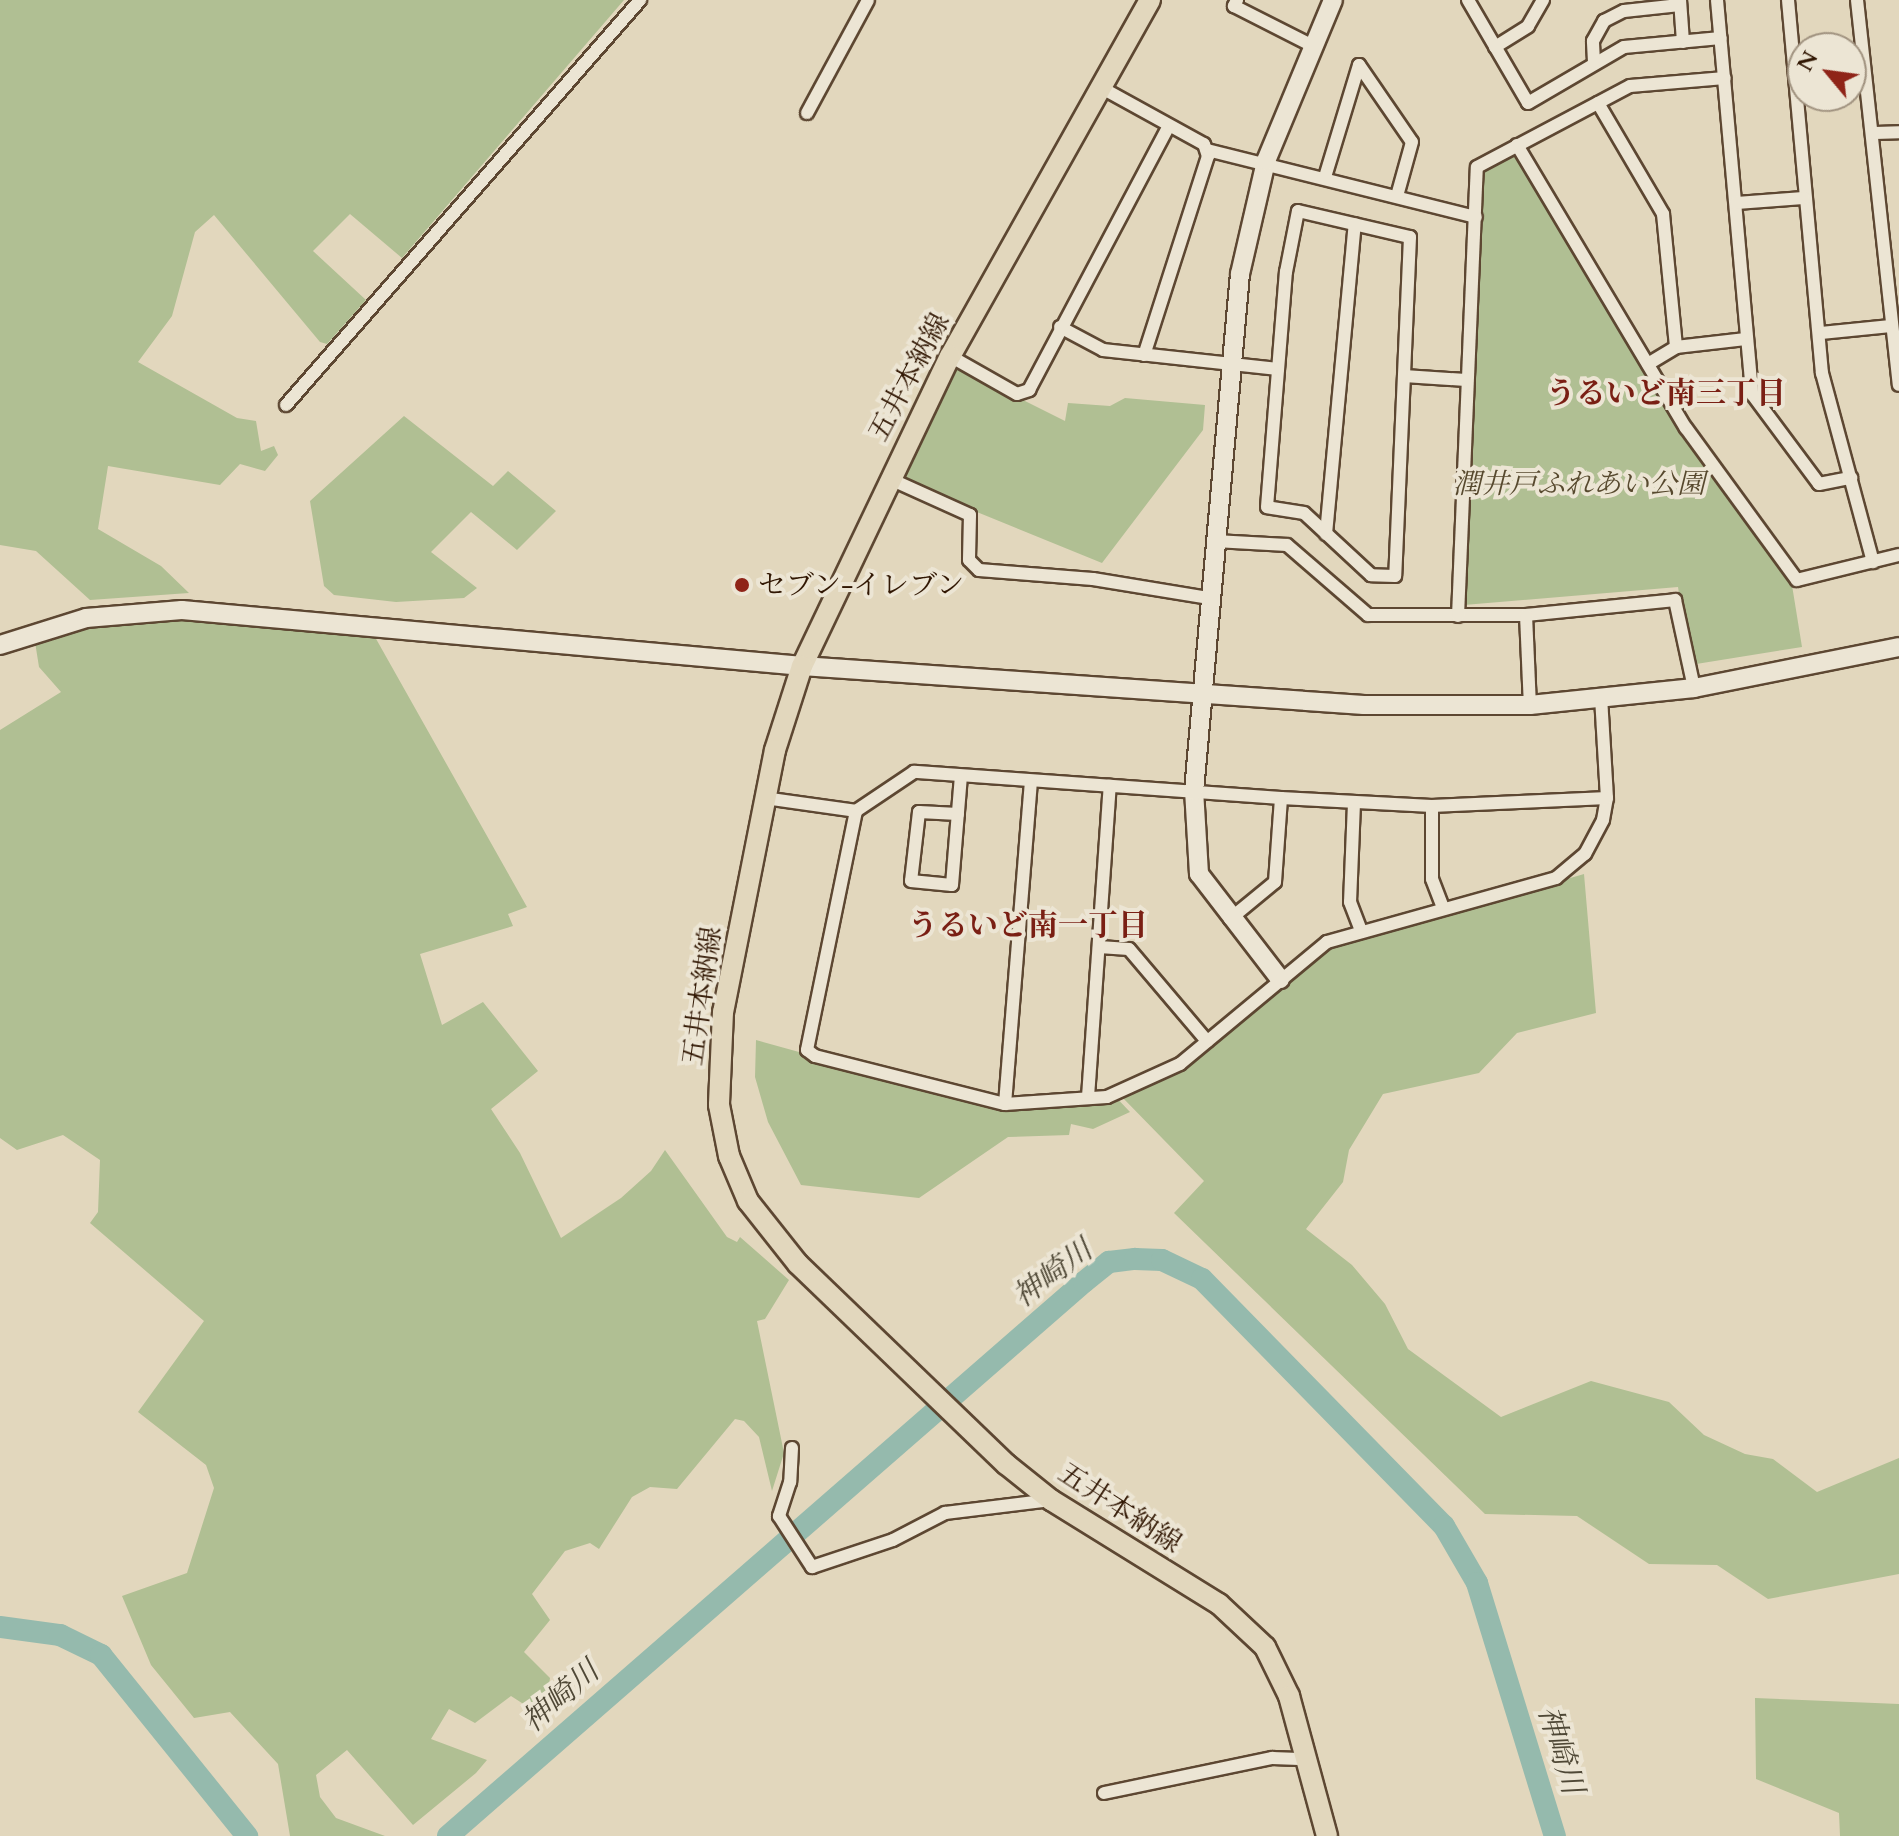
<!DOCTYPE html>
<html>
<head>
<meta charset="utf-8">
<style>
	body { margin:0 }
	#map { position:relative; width:1899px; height:1836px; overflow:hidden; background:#e2d7bd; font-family:Cardo,"Noto Serif JP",serif }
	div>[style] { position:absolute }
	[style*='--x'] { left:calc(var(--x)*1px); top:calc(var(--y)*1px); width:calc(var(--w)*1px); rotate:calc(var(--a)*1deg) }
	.green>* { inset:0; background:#b0bf93 }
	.river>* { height:22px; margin:-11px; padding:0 11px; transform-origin:11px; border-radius:11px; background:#95baad }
	.roads { filter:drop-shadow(2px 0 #5d4732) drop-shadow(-2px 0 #5d4732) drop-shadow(0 2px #5d4732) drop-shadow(0 -2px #5d4732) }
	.street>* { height:12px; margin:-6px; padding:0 6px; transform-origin:6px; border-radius:6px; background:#ece5d4 }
	.secondary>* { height:18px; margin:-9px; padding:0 9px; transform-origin:9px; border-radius:9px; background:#ece5d4 }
	.primary>* { height:20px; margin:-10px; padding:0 10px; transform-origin:10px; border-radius:10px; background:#e2d7bd }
	.dots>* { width:22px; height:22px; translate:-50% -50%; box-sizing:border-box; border:4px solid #ece5d4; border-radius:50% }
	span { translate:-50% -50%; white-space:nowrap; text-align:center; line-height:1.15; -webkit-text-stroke:8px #ece5d4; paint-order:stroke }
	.street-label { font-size:28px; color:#311703 }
	.park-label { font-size:28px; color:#57492e; font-style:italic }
	.poi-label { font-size:28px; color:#311703 }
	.left { translate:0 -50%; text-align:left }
	.neighbourhood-label { font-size:30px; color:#7a1f14; font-weight:700 }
	.water-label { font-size:30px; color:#4f4836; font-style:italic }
	.north { position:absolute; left:1787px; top:32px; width:80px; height:80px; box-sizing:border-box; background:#ece5d4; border:2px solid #a19380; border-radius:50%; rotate:299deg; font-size:22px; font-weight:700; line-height:32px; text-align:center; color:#311703 }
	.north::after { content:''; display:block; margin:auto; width:28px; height:36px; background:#8f2418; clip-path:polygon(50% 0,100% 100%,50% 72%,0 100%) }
</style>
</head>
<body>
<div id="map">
	<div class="green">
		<i style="clip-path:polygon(0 0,624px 0,402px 258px,350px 214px,313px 251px,366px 300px,327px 344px,320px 342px,214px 215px,195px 232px,172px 316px,138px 362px,237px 418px,256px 421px,261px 451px,274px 446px,278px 455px,265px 471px,240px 464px,220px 485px,108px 466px,98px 529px,161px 566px,189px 593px,90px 600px,36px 551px,0 545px)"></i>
		<i style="clip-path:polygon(1511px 149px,1682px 431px,1791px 579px,1802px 647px,1690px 665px,1678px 587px,1464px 605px,1475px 167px)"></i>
		<i style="clip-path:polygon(957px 367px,1065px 421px,1068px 403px,1110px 406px,1125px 398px,1205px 405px,1203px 430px,1102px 563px,896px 479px,950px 368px)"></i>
		<i style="clip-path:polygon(404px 416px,493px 486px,508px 471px,556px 511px,517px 550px,471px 512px,431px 552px,477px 588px,464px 598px,396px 602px,334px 595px,324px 586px,310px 501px)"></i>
		<i style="clip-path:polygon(173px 616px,370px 630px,375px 637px,527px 907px,508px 914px,513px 926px,420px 954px,442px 1025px,483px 1002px,538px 1071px,491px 1109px,520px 1153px,561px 1238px,621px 1198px,651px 1171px,665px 1150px,727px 1237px,737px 1242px,740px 1237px,789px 1280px,765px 1319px,757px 1321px,784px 1453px,772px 1491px,759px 1437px,744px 1421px,735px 1419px,677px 1489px,650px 1487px,632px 1497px,599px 1549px,590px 1543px,565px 1551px,532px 1594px,550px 1620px,524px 1652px,550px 1678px,546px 1708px,539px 1714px,511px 1696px,475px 1723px,449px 1709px,431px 1739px,487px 1760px,476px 1773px,413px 1825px,347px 1750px,316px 1775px,320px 1797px,336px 1818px,385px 1836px,290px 1836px,278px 1764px,230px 1712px,194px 1718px,151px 1665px,122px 1596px,187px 1573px,214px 1488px,206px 1465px,138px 1412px,204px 1321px,90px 1223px,98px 1212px,100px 1160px,63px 1135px,17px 1150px,0 1138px,0 730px,61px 692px,39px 667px,35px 642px,84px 627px)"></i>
		<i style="clip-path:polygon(1584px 874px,1596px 1013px,1517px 1033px,1479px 1073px,1383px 1094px,1349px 1150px,1343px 1182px,1306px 1229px,1352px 1265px,1385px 1304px,1408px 1349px,1501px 1417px,1591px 1381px,1669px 1402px,1704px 1435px,1745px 1454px,1773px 1459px,1817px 1492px,1899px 1458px,1899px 1574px,1768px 1599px,1717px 1565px,1649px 1564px,1577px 1516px,1485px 1514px,1174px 1213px,1204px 1181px,1122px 1097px,1209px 1050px,1332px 947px)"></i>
		<i style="clip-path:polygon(756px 1040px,976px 1101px,1111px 1092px,1130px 1112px,1093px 1129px,1071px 1124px,1069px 1135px,1008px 1137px,919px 1198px,801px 1185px,768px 1122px,755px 1077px)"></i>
		<i style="clip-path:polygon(1755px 1698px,1899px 1704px,1899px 1836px,1840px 1836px,1839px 1813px,1756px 1779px)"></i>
	</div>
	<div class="river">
		<i style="--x:0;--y:1627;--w:61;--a:7.6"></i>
		<i style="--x:60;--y:1635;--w:46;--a:26"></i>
		<i style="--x:101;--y:1655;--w:233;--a:51.1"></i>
		<i style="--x:448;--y:1836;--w:843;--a:-41.06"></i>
		<i style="--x:1084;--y:1282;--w:32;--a:-39"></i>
		<i style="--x:1109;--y:1262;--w:26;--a:-7"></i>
		<i style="--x:1135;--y:1259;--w:27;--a:2"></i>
		<i style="--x:1162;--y:1260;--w:44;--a:25.4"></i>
		<i style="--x:1202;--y:1279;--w:346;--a:45.6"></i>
		<i style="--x:1444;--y:1526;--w:66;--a:59.9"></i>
		<i style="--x:1477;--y:1583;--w:265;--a:72.9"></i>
	</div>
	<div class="roads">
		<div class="street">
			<i style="--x:1237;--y:0;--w:7;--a:117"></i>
			<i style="--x:1234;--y:6;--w:86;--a:26.9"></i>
			<i style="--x:1468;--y:0;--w:119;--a:59.8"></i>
			<i style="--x:1528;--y:103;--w:111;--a:-30.3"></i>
			<i style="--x:1624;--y:47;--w:97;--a:-5.3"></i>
			<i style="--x:1680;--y:0;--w:42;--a:85.9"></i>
			<i style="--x:1717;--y:0;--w:396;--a:84.9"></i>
			<i style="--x:1752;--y:394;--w:112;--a:53.3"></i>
			<i style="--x:1819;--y:484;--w:33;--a:-11"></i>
			<i style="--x:1788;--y:0;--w:375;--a:84.8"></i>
			<i style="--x:1822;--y:373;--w:196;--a:74.9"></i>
			<i style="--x:1857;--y:0;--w:387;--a:83.8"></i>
			<i style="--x:1495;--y:47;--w:39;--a:-32"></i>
			<i style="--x:1528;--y:26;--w:30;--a:-60"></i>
			<i style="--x:1594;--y:62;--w:21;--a:-93"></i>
			<i style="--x:1593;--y:41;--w:23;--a:-61"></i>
			<i style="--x:1604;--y:21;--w:22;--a:-27"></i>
			<i style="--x:1624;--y:11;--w:56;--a:-6.1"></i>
			<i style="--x:1102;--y:88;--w:116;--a:28.8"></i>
			<i style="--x:1204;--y:144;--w:13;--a:72"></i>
			<i style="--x:1208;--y:156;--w:209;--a:107.8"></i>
			<i style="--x:1598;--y:103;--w:129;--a:59.6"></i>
			<i style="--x:1663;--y:214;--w:134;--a:84.4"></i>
			<i style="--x:807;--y:113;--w:128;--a:-61.6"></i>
			<i style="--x:1875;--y:133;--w:24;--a:-2"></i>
			<i style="--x:1517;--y:145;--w:330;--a:59.2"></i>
			<i style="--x:1686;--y:428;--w:188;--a:53.9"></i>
			<i style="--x:1797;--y:580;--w:105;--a:-13.8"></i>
			<i style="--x:1207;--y:150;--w:277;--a:14"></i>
			<i style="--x:1325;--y:177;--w:117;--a:-73.1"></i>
			<i style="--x:1359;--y:65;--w:93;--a:55.5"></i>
			<i style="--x:1412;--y:142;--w:56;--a:105.5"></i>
			<i style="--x:1736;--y:203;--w:68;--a:-4.2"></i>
			<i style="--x:1298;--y:211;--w:115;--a:13.1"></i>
			<i style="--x:1410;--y:237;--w:339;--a:92.5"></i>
			<i style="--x:1395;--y:576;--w:24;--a:-178"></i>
			<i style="--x:1371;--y:575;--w:91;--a:-137.2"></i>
			<i style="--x:1304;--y:513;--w:37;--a:-171"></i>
			<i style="--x:1267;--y:507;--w:236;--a:-85.4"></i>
			<i style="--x:1286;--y:272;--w:62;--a:-78.9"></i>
			<i style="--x:1060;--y:327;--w:49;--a:28.1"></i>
			<i style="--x:1103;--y:350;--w:176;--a:6.2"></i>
			<i style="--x:1821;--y:333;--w:70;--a:-5.7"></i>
			<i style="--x:950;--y:356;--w:77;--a:29.6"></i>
			<i style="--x:1017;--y:394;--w:13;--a:-18"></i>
			<i style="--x:1029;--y:390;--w:299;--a:-62.1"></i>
			<i style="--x:1648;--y:364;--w:33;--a:-31"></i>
			<i style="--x:1676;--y:347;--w:70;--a:-6.5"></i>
			<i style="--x:1404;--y:376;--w:62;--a:3.7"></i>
			<i style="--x:286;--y:405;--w:538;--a:-48.84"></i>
			<i style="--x:888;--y:478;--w:90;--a:24.3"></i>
			<i style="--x:970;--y:515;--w:45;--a:91.3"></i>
			<i style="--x:969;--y:560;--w:14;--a:45"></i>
			<i style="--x:979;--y:570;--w:114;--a:4.5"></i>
			<i style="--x:1093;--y:579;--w:118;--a:9.3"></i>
			<i style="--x:1326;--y:534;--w:311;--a:-84.7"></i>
			<i style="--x:1215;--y:541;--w:72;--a:3.2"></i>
			<i style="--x:1287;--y:545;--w:107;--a:40.8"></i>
			<i style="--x:1368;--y:615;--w:158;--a:0"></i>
			<i style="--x:1526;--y:615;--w:150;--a:-5.7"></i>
			<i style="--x:1675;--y:600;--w:90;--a:77.8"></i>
			<i style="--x:1526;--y:615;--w:90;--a:87.5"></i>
			<i style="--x:1458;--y:616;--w:449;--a:-87.6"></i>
			<i style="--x:1477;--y:167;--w:173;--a:-27.9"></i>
			<i style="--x:1630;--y:86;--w:95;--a:-4.8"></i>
			<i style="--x:764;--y:798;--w:93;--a:8"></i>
			<i style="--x:1281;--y:798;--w:368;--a:-175.9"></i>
			<i style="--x:914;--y:772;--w:70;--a:146.1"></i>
			<i style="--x:856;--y:811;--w:244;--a:101.6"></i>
			<i style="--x:807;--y:1050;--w:10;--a:37"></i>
			<i style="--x:815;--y:1056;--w:196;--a:14.2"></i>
			<i style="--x:1005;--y:1104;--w:102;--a:-3.9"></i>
			<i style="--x:1107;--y:1097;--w:80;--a:-24.3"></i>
			<i style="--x:1180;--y:1064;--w:191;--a:-39.7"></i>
			<i style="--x:1327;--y:942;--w:238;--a:-15.6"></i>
			<i style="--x:1556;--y:878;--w:38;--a:-40"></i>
			<i style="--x:1585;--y:854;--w:38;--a:-62"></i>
			<i style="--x:1603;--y:820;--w:22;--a:-80"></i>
			<i style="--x:1607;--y:798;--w:101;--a:-93.4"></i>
			<i style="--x:1354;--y:803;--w:99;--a:92.3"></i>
			<i style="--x:1350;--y:902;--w:31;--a:69"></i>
			<i style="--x:1432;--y:806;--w:73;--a:90"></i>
			<i style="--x:1432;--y:879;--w:30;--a:69"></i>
			<i style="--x:958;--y:814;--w:39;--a:-177"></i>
			<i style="--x:919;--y:812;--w:69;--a:96.6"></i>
			<i style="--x:911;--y:881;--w:41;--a:5.6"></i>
			<i style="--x:952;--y:885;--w:109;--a:-85.3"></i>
			<i style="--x:1230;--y:919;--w:58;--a:-39.4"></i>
			<i style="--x:1275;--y:882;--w:84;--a:-85.9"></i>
			<i style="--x:1281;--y:798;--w:151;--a:3"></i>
			<i style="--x:1432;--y:806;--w:175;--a:-2.6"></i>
			<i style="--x:1099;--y:947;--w:30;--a:4"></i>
			<i style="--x:1129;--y:949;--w:121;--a:49.7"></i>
			<i style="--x:1088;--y:1097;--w:312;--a:-86"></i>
			<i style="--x:1005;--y:1104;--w:324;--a:-85.4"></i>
			<i style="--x:792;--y:1448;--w:34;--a:93"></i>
			<i style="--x:790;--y:1482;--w:36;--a:108"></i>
			<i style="--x:779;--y:1516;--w:61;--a:57.1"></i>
			<i style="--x:812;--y:1567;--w:85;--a:-18.4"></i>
			<i style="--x:893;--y:1540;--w:59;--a:-27.4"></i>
			<i style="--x:945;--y:1513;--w:107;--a:-7"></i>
			<i style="--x:1104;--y:1793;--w:172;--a:-11.8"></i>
			<i style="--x:1272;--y:1758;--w:34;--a:2"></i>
		</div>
		<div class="secondary">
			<i style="--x:0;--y:645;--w:90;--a:-17.4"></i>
			<i style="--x:86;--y:618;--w:96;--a:-4.8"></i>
			<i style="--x:182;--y:610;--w:623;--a:5.16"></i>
			<i style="--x:802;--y:666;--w:563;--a:3.97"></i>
			<i style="--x:1364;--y:705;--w:166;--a:0"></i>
			<i style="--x:1530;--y:705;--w:165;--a:-5.9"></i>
			<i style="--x:1694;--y:688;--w:209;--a:-11.3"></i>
			<i style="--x:1280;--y:979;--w:133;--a:-127.6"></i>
			<i style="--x:1199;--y:874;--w:83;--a:-93.4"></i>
			<i style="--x:1194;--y:791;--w:519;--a:-84.92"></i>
			<i style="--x:1240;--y:274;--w:116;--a:-77"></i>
			<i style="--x:1266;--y:161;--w:174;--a:-67.4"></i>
		</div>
		<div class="primary">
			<i style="--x:1150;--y:0;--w:408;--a:119.3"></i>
			<i style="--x:950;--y:356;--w:344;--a:115.5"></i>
			<i style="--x:802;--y:666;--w:88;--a:107.8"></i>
			<i style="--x:775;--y:750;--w:267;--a:101.2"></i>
			<i style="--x:723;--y:1012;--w:93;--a:92.5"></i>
			<i style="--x:719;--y:1105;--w:52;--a:78.9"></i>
			<i style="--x:729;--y:1156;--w:49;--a:67.1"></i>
			<i style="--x:748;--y:1201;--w:80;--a:51.6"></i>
			<i style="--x:798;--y:1264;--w:289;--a:43.9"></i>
			<i style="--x:1006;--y:1464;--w:58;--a:38.7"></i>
			<i style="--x:1051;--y:1500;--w:198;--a:31.8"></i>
			<i style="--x:1219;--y:1604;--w:63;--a:43.1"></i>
			<i style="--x:1265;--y:1647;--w:55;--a:63.9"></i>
			<i style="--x:1289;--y:1696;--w:145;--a:74.8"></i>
		</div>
	</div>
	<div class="dots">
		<i style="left:742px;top:585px;background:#8f2418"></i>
	</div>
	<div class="street-label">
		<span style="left:909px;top:377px;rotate:-62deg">五井本納線</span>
		<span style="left:702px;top:996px;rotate:-82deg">五井本納線</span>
		<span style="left:1120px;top:1508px;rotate:33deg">五井本納線</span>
	</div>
	<div class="park-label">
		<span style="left:1579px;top:484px">潤井戸ふれあい公園</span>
	</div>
	<div class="poi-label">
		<span class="left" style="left:758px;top:585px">セブン-イレブン</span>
	</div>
	<div class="neighbourhood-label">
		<span style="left:1666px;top:394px">うるいど南三丁目</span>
		<span style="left:1028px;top:926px">うるいど南一丁目</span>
	</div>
	<div class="water-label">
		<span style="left:1053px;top:1274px;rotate:-37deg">神崎川</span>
		<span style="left:561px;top:1697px;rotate:-41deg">神崎川</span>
		<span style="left:1560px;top:1750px;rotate:73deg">神崎川</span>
	</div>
	<div class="north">N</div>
</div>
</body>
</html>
